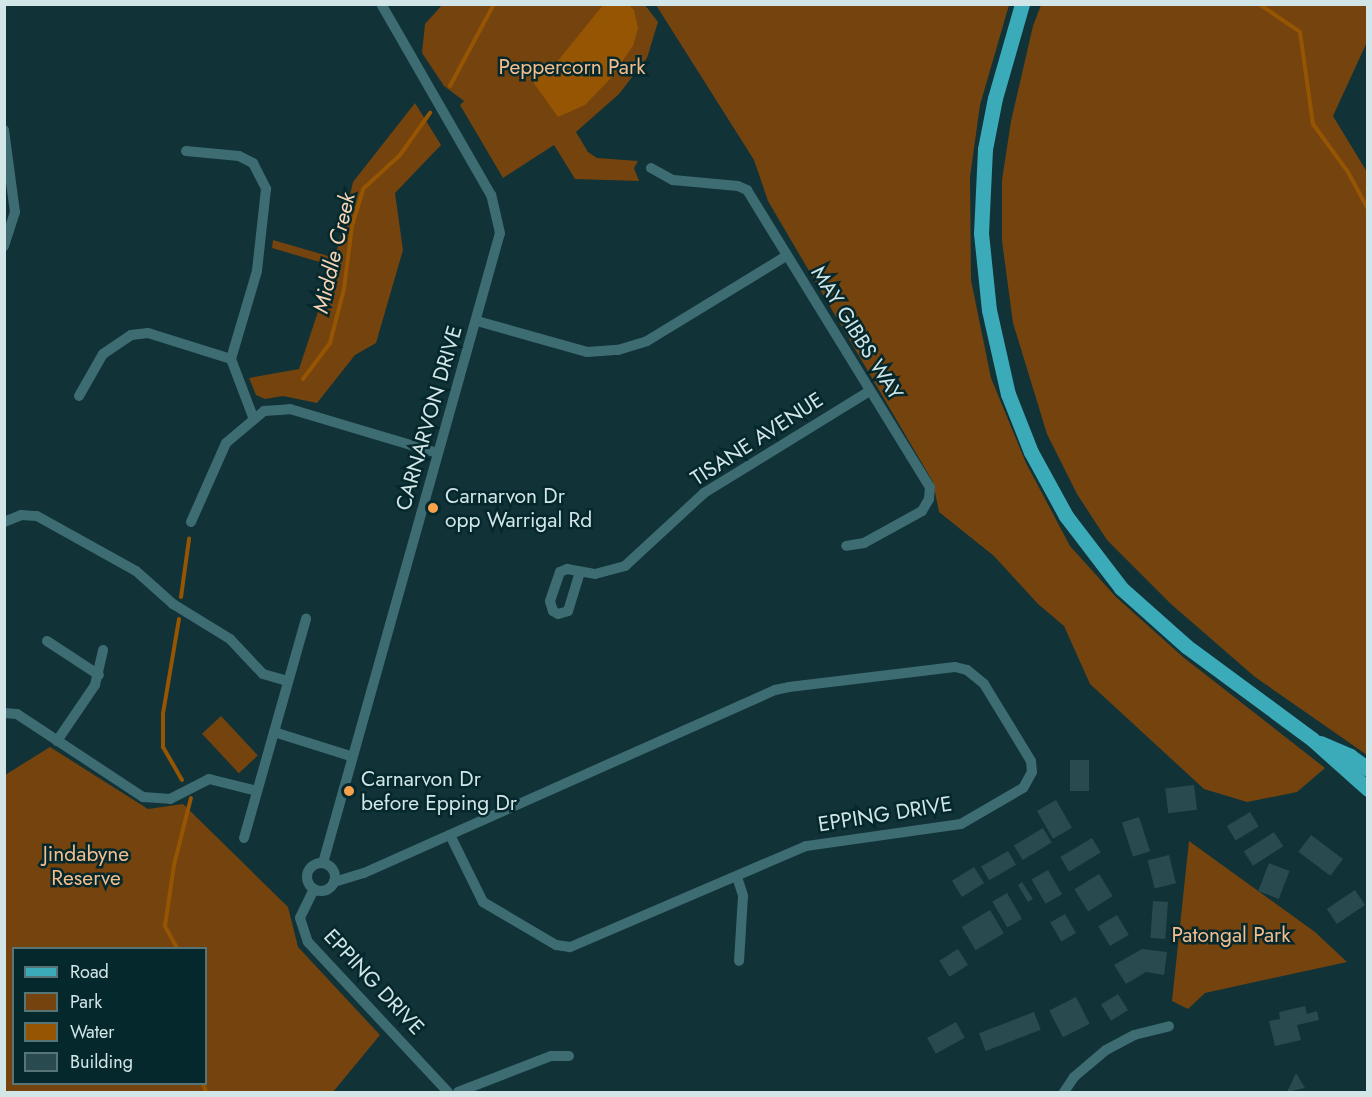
<!DOCTYPE html>
<html>
<head>
<meta charset="utf-8">
<style>
	body { margin:0 }
	#map { position:relative; width:1372px; height:1097px; overflow:hidden; background:#113237; font-family:Jost,sans-serif }
	div>[style] { position:absolute }
	[style*='--x'] { left:calc(var(--x)*1px); top:calc(var(--y)*1px); width:calc(var(--w)*1px); rotate:calc(var(--a)*1deg) }
	.green>* { inset:0; background:#74430e; transform-origin:0 0 }
	.water>* { inset:0; background:#965503 }
	.stream>* { height:4px; margin:-2px; padding:0 2px; transform-origin:2px; border-radius:2px; background:#965503 }
	.building>* { inset:0; background:#294a4f; transform-origin:0 0 }
	.minor>* { height:10px; margin:-5px; padding:0 5px; transform-origin:5px; border-radius:5px; background:#3d6c73 }
	.minor>.ring { margin:-5px; padding:0; box-sizing:content-box; background:none; border:10px solid #3d6c73; border-radius:50% }
	.primary>* { height:15px; margin:-7.5px; padding:0 7.5px; transform-origin:7.5px; border-radius:7.5px; background:#3cabb9 }
	.dots>* { width:16px; height:16px; translate:-50% -50%; box-sizing:border-box; border:3px solid #05282d; border-radius:50% }
	span { translate:-50% -50%; white-space:nowrap; text-align:center; line-height:1.15; -webkit-text-stroke:5px #05282d; paint-order:stroke }
	.park-label { font-size:21px; color:#f3bd8d }
	.street-label { font-size:21px; color:#d2e5e7 }
	.poi-label { font-size:21px; color:#d2e5e7 }
	.left { translate:0 -50%; text-align:left }
	.water-label { font-size:22px; color:#f8d3b4; font-style:italic }
	.frame { position:absolute; inset:0; border:6px solid #d2e5e7; pointer-events:none }
	.legend { position:absolute; left:12px; top:947px; width:195px; height:138px; box-sizing:border-box; background:#05282d; border:2px solid #577477; margin:0; padding:8px 10px; list-style:none; font-size:18px; color:#d2e5e7 }
	.legend li { display:flex; align-items:center; gap:12px; height:30px }
	.legend b { width:30px; border:2px solid #577477 }
</style>
</head>
<body>
<div id="map">
	<div class="green">
		<i style="clip-path:polygon(442px 5px,645px 5px,658px 22px,647px 58px,619px 94px,576px 132px,588px 152px,597px 158px,638px 161px,634px 168px,639px 181px,575px 179px,554px 145px,503px 178px,460px 105px,464px 101px,444px 86px,422px 53px,425px 24px)"></i>
		<i style="clip-path:polygon(656px 5px,1009px 5px,980px 105px,970px 177px,971px 280px,991px 378px,1026px 463px,1070px 546px,1116px 597px,1183px 657px,1325px 768px,1297px 792px,1247px 802px,1204px 789px,1090px 684px,1064px 626px,1038px 604px,994px 556px,939px 512px,933px 482px,768px 201px,754px 160px)"></i>
		<i style="clip-path:polygon(1041px 5px,1367px 5px,1367px 42px,1333px 116px,1367px 172px,1367px 755px,1255px 677px,1171px 604px,1107px 540px,1077px 494px,1047px 434px,1013px 323px,1002px 241px,1002px 180px,1011px 121px,1033px 26px)"></i>
		<i style="clip-path:polygon(415px 103px,441px 145px,395px 193px,403px 250px,376px 343px,355px 355px,317px 403px,283px 396px,265px 399px,256px 395px,249px 378px,299px 369px,333px 266px,272px 248px,273px 240px,335px 258px,353px 182px)"></i>
		<i style="left:221px;top:716px;width:54px;height:26px;rotate:47deg"></i>
		<i style="clip-path:polygon(evenodd,50px 747px,148px 809px,183px 804px,288px 907px,298px 947px,380px 1035px,333px 1092px,5px 1092px,5px 775px,50px 747px,14px 948px,206px 948px,206px 1084px,14px 1084px,14px 948px)"></i>
		<i style="clip-path:polygon(1189px 841px,1315px 932px,1347px 962px,1205px 993px,1188px 1009px,1172px 1001px)"></i>
	</div>
	<div class="water">
		<i style="clip-path:polygon(603px 5px,629px 5px,634px 10px,638px 28px,633px 46px,610px 79px,585px 105px,558px 117px,533px 82px,552px 68px)"></i>
	</div>
	<div class="stream">
		<i style="--x:1259;--y:4;--w:50;--a:34.3"></i>
		<i style="--x:1300;--y:32;--w:93;--a:82"></i>
		<i style="--x:1313;--y:124;--w:59;--a:53.9"></i>
		<i style="--x:1348;--y:172;--w:42;--a:61.6"></i>
		<i style="--x:450;--y:86;--w:93;--a:-61.8"></i>
		<i style="--x:303;--y:379;--w:45;--a:-53.1"></i>
		<i style="--x:330;--y:343;--w:56;--a:-75.5"></i>
		<i style="--x:344;--y:289;--w:64;--a:-82.8"></i>
		<i style="--x:352;--y:226;--w:39;--a:-73"></i>
		<i style="--x:363;--y:189;--w:50;--a:-42.6"></i>
		<i style="--x:400;--y:155;--w:52;--a:-54.5"></i>
		<i style="--x:181;--y:597;--w:59;--a:-82.1"></i>
		<i style="--x:179;--y:619;--w:96;--a:99.6"></i>
		<i style="--x:163;--y:714;--w:33;--a:90"></i>
		<i style="--x:163;--y:747;--w:38;--a:60"></i>
		<i style="--x:177;--y:948;--w:25;--a:-119"></i>
		<i style="--x:165;--y:926;--w:62;--a:-81.6"></i>
		<i style="--x:174;--y:865;--w:69;--a:-75.8"></i>
		<i style="--x:203;--y:1084;--w:9;--a:69"></i>
	</div>
	<div class="building">
		<i style="left:1070px;top:760px;width:19px;height:31px"></i>
		<i style="left:1194px;top:785px;width:25px;height:29px;rotate:83deg"></i>
		<i style="left:1056px;top:800px;width:32px;height:22px;rotate:60deg"></i>
		<i style="left:1250px;top:812px;width:17px;height:27px;rotate:59deg"></i>
		<i style="left:1139px;top:817px;width:36px;height:18px;rotate:72deg"></i>
		<i style="left:1043px;top:828px;width:17px;height:34px;rotate:59deg"></i>
		<i style="left:1274px;top:832px;width:17px;height:36px;rotate:57deg"></i>
		<i style="left:1311px;top:835px;width:40px;height:21px;rotate:37deg"></i>
		<i style="left:1092px;top:838px;width:17px;height:37px;rotate:59deg"></i>
		<i style="left:1008px;top:851px;width:16px;height:31px;rotate:60deg"></i>
		<i style="left:1169px;top:855px;width:29px;height:22px;rotate:76deg"></i>
		<i style="left:1269px;top:863px;width:22px;height:30px;rotate:21deg"></i>
		<i style="left:974px;top:867px;width:19px;height:26px;rotate:58deg"></i>
		<i style="left:1048px;top:870px;width:28px;height:19px;rotate:60deg"></i>
		<i style="left:1099px;top:874px;width:26px;height:29px;rotate:58deg"></i>
		<i style="clip-path:polygon(1022px 882px,1033px 899px,1028px 902px,1018px 885px)"></i>
		<i style="left:1355px;top:890px;width:18px;height:34px;rotate:56deg"></i>
		<i style="left:1007px;top:893px;width:30px;height:17px;rotate:60deg"></i>
		<i style="left:1153px;top:901px;width:15px;height:37px;rotate:4deg"></i>
		<i style="left:990px;top:910px;width:27px;height:33px;rotate:59deg"></i>
		<i style="left:1065px;top:914px;width:22px;height:17px;rotate:60deg"></i>
		<i style="left:1117px;top:915px;width:23px;height:22px;rotate:59deg"></i>
		<i style="left:958px;top:949px;width:19px;height:22px;rotate:58deg"></i>
		<i style="clip-path:polygon(1142px 949px,1167px 952px,1164px 975px,1146px 972px,1126px 984px,1114px 965px)"></i>
		<i style="left:1118px;top:994px;width:19px;height:20px;rotate:58deg"></i>
		<i style="left:1076px;top:997px;width:30px;height:30px;rotate:63deg"></i>
		<i style="clip-path:polygon(1305px 1006px,1307px 1014px,1317px 1011px,1319px 1020px,1297px 1025px,1301px 1040px,1275px 1046px,1269px 1021px,1280px 1019px,1279px 1012px)"></i>
		<i style="left:1034px;top:1012px;width:19px;height:59px;rotate:69deg"></i>
		<i style="left:956px;top:1022px;width:18px;height:33px;rotate:61deg"></i>
		<i style="clip-path:polygon(1296px 1073px,1305px 1088px,1287px 1092px)"></i>
	</div>
	<div class="minor">
		<i style="--x:4;--y:130;--w:83;--a:82.4"></i>
		<i style="--x:15;--y:212;--w:36;--a:108"></i>
		<i style="--x:186;--y:151;--w:53;--a:5.4"></i>
		<i style="--x:239;--y:156;--w:16;--a:27"></i>
		<i style="--x:253;--y:163;--w:29;--a:63"></i>
		<i style="--x:266;--y:189;--w:82;--a:96.3"></i>
		<i style="--x:257;--y:271;--w:92;--a:106.5"></i>
		<i style="--x:231;--y:359;--w:62;--a:69.2"></i>
		<i style="--x:651;--y:168;--w:25;--a:29"></i>
		<i style="--x:673;--y:180;--w:65;--a:5.3"></i>
		<i style="--x:738;--y:186;--w:10;--a:24"></i>
		<i style="--x:747;--y:190;--w:349;--a:58.4"></i>
		<i style="--x:930;--y:487;--w:12;--a:95"></i>
		<i style="--x:929;--y:499;--w:14;--a:120"></i>
		<i style="--x:922;--y:511;--w:66;--a:151.1"></i>
		<i style="--x:864;--y:543;--w:18;--a:171"></i>
		<i style="--x:477;--y:321;--w:114;--a:15.7"></i>
		<i style="--x:587;--y:352;--w:31;--a:-4"></i>
		<i style="--x:618;--y:350;--w:30;--a:-17"></i>
		<i style="--x:647;--y:341;--w:163;--a:-31.4"></i>
		<i style="--x:79;--y:396;--w:48;--a:-60.3"></i>
		<i style="--x:103;--y:354;--w:34;--a:-34"></i>
		<i style="--x:131;--y:335;--w:17;--a:-7"></i>
		<i style="--x:148;--y:333;--w:87;--a:17.4"></i>
		<i style="--x:4;--y:522;--w:18;--a:-22"></i>
		<i style="--x:21;--y:515;--w:16;--a:4"></i>
		<i style="--x:37;--y:516;--w:113;--a:29.1"></i>
		<i style="--x:136;--y:571;--w:50;--a:41.7"></i>
		<i style="--x:173;--y:604;--w:67;--a:31.6"></i>
		<i style="--x:230;--y:639;--w:48;--a:46.7"></i>
		<i style="--x:263;--y:674;--w:26;--a:16"></i>
		<i style="--x:191;--y:522;--w:86;--a:-66.1"></i>
		<i style="--x:226;--y:443;--w:50;--a:-40.1"></i>
		<i style="--x:264;--y:411;--w:26;--a:-4"></i>
		<i style="--x:290;--y:409;--w:154;--a:16.6"></i>
		<i style="--x:580;--y:572;--w:41;--a:107.1"></i>
		<i style="--x:568;--y:611;--w:10;--a:163"></i>
		<i style="--x:558;--y:614;--w:6;--a:-149"></i>
		<i style="--x:553;--y:611;--w:10;--a:-107"></i>
		<i style="--x:550;--y:601;--w:31;--a:-71"></i>
		<i style="--x:560;--y:572;--w:8;--a:-23"></i>
		<i style="--x:567;--y:569;--w:28;--a:10"></i>
		<i style="--x:595;--y:574;--w:31;--a:-15"></i>
		<i style="--x:625;--y:566;--w:108;--a:-42.7"></i>
		<i style="--x:704;--y:493;--w:195;--a:-31.6"></i>
		<i style="--x:47;--y:641;--w:62;--a:33.2"></i>
		<i style="--x:4;--y:713;--w:13;--a:4"></i>
		<i style="--x:17;--y:714;--w:151;--a:33.4"></i>
		<i style="--x:143;--y:797;--w:27;--a:4"></i>
		<i style="--x:170;--y:799;--w:44;--a:-27.1"></i>
		<i style="--x:209;--y:779;--w:49;--a:14"></i>
		<i style="--x:274;--y:732;--w:80;--a:17.5"></i>
		<i style="--x:57;--y:741;--w:68;--a:-55.8"></i>
		<i style="--x:95;--y:685;--w:36;--a:-77"></i>
		<i style="--x:244;--y:838;--w:228;--a:-74.2"></i>
		<i style="--x:323;--y:863;--w:654;--a:-74.31"></i>
		<i style="--x:500;--y:233;--w:39;--a:-103"></i>
		<i style="--x:491;--y:195;--w:220;--a:-119.9"></i>
		<i class="ring" style="left:307px;top:863px;width:18px;height:18px"></i>
		<i style="--x:737;--y:877;--w:20;--a:72"></i>
		<i style="--x:743;--y:896;--w:65;--a:93.5"></i>
		<i style="--x:334;--y:882;--w:31;--a:-17"></i>
		<i style="--x:364;--y:873;--w:450;--a:-24"></i>
		<i style="--x:775;--y:690;--w:14;--a:-12"></i>
		<i style="--x:789;--y:687;--w:167;--a:-6.9"></i>
		<i style="--x:955;--y:667;--w:12;--a:14"></i>
		<i style="--x:967;--y:670;--w:22;--a:39"></i>
		<i style="--x:984;--y:684;--w:90;--a:58.6"></i>
		<i style="--x:1031;--y:761;--w:11;--a:85"></i>
		<i style="--x:1032;--y:772;--w:18;--a:119"></i>
		<i style="--x:1023;--y:788;--w:72;--a:149.9"></i>
		<i style="--x:961;--y:824;--w:157;--a:171.9"></i>
		<i style="--x:806;--y:846;--w:257;--a:156.8"></i>
		<i style="--x:570;--y:947;--w:14;--a:-172"></i>
		<i style="--x:556;--y:945;--w:85;--a:-149.5"></i>
		<i style="--x:483;--y:902;--w:75;--a:-116.2"></i>
		<i style="--x:314;--y:889;--w:32;--a:116"></i>
		<i style="--x:300;--y:918;--w:25;--a:72"></i>
		<i style="--x:308;--y:942;--w:205;--a:47"></i>
		<i style="--x:458;--y:1092;--w:100;--a:-21.2"></i>
		<i style="--x:551;--y:1056;--w:18;--a:0"></i>
		<i style="--x:1064;--y:1092;--w:18;--a:-56"></i>
		<i style="--x:1074;--y:1077;--w:42;--a:-40.2"></i>
		<i style="--x:1106;--y:1050;--w:32;--a:-28"></i>
		<i style="--x:1134;--y:1035;--w:36;--a:-14"></i>
	</div>
	<div class="primary">
		<i style="--x:1022;--y:4;--w:98;--a:106"></i>
		<i style="--x:995;--y:98;--w:52;--a:101.1"></i>
		<i style="--x:985;--y:149;--w:84;--a:92.7"></i>
		<i style="--x:981;--y:233;--w:77;--a:84.1"></i>
		<i style="--x:989;--y:310;--w:86;--a:77.3"></i>
		<i style="--x:1008;--y:394;--w:62;--a:68.4"></i>
		<i style="--x:1031;--y:452;--w:73;--a:61.3"></i>
		<i style="--x:1066;--y:516;--w:91;--a:52.6"></i>
		<i style="--x:1121;--y:588;--w:87;--a:41.7"></i>
		<i style="--x:1186;--y:646;--w:157;--a:36.4"></i>
		<i style="--x:1312;--y:739;--w:75;--a:41.8"></i>
		<i style="--x:1320;--y:743;--w:33;--a:23"></i>
		<i style="--x:1350;--y:756;--w:22;--a:36"></i>
	</div>
	<div class="dots">
		<i style="left:433px;top:508px;background:#f8a14b"></i>
		<i style="left:349px;top:791px;background:#f8a14b"></i>
	</div>
	<div class="park-label">
		<span style="left:572px;top:67px">Peppercorn Park</span>
		<span style="left:86px;top:866px">Jindabyne<br>Reserve</span>
		<span style="left:1231px;top:935px">Patongal Park</span>
	</div>
	<div class="street-label">
		<span style="left:857px;top:333px;rotate:58deg">MAY GIBBS WAY</span>
		<span style="left:429px;top:418px;rotate:-74deg">CARNARVON DRIVE</span>
		<span style="left:757px;top:439px;rotate:-33deg">TISANE AVENUE</span>
		<span style="left:885px;top:814px;rotate:-9deg">EPPING DRIVE</span>
		<span style="left:374px;top:982px;rotate:47deg">EPPING DRIVE</span>
	</div>
	<div class="poi-label">
		<span class="left" style="left:445px;top:508px">Carnarvon Dr<br>opp Warrigal Rd</span>
		<span class="left" style="left:361px;top:791px">Carnarvon Dr<br>before Epping Dr</span>
	</div>
	<div class="water-label">
		<span style="left:334px;top:253px;rotate:-77deg">Middle Creek</span>
	</div>
	<div class="frame"></div>
	<ul class="legend">
	<li><b style="height:8px;background:#3cabb9"></b>Road</li>
	<li><b style="height:16px;background:#74430e"></b>Park</li>
	<li><b style="height:16px;background:#965503"></b>Water</li>
	<li><b style="height:16px;background:#294a4f"></b>Building</li>
	</ul>
</div>
</body>
</html>
